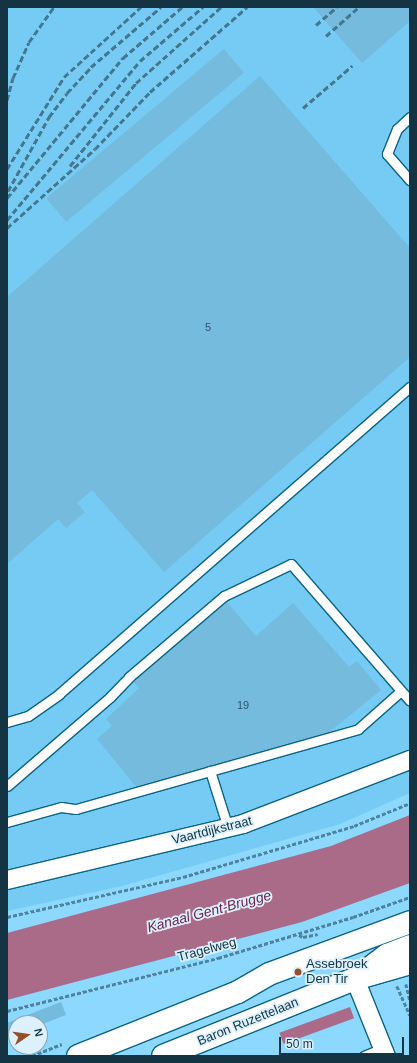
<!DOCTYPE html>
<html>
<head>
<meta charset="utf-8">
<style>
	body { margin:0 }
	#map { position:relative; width:417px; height:1063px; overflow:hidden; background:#8cd8fe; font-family:Helvetica,sans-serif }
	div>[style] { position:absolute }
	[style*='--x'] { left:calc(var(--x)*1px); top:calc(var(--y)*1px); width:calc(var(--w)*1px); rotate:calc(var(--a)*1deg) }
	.built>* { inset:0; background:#75cbf3 }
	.water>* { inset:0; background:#a96b88; transform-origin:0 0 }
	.building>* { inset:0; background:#74bbdd; transform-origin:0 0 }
	.path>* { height:2.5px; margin-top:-1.25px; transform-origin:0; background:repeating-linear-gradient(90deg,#4e839e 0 4px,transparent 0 6px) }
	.roads { filter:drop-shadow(1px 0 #096485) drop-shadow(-1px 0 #096485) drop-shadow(0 1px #096485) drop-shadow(0 -1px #096485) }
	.lane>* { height:9px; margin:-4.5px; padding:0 4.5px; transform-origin:4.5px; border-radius:4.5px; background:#fff }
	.street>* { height:18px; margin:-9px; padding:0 9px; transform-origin:9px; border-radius:9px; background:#fff }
	.primary>* { height:22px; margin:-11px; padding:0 11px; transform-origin:11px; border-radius:11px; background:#fff }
	.rail>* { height:3px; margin-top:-1.5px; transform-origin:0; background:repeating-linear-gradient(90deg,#44768e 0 6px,transparent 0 9px) }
	.dots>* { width:11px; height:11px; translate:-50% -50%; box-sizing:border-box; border:2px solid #dcf1fd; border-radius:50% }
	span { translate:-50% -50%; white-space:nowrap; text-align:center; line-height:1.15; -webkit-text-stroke:3.5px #dcf1fd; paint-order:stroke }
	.number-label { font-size:11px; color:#2c566a }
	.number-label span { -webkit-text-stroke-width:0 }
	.street-label { font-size:13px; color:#143443 }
	.poi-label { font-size:13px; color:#143443 }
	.left { translate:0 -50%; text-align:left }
	.water-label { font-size:14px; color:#6f234d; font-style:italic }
	.frame { position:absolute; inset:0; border:8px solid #143443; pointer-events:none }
	.north { position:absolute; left:8px; top:1015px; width:40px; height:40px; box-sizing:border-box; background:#dcf1fd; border:1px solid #8ca5b3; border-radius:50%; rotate:77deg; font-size:11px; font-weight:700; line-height:16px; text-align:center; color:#143443 }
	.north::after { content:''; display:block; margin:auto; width:14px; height:18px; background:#955025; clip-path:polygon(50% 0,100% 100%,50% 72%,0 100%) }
	.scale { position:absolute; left:279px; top:1037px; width:125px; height:18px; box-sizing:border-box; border:2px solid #143443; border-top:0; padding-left:5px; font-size:12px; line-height:14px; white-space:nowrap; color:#143443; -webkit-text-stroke:3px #dcf1fd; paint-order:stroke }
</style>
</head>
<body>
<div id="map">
	<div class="built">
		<i style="clip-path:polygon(7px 7px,410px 7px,410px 793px,340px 824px,122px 886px,7px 911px)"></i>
	</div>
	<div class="water">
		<i style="clip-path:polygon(410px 815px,410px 883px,302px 922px,7px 1000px,7px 933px,331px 846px)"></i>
		<i style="left:350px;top:1007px;width:12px;height:75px;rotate:70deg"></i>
	</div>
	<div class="building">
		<i style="clip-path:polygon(313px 7px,410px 7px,410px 21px,362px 63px)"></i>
		<i style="left:224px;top:49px;width:31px;height:232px;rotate:50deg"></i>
		<i style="clip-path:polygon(260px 76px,410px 248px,410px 357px,164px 572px,92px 490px,77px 503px,85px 512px,66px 528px,58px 519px,7px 564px,7px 297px)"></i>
		<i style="clip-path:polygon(226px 601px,256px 636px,293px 603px,349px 667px,357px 661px,381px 690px,328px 733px,138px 789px,97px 739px,112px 726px,106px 719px,139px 688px,133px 681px)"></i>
		<i style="clip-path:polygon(61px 1002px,66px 1015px,40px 1025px,16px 1023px,16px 1035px,7px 1038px,7px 1023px)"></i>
	</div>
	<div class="path">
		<i style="--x:7;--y:917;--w:180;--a:-12.8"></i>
		<i style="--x:183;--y:877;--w:178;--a:-16.6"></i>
		<i style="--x:354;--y:826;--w:61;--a:-22.3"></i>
		<i style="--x:299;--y:935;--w:4;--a:27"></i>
		<i style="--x:303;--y:937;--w:15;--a:-11"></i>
		<i style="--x:406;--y:984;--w:16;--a:76"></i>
		<i style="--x:397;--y:986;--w:32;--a:66"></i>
		<i style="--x:7;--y:1011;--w:218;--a:-14.1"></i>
		<i style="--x:218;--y:958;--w:141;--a:-16.9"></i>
		<i style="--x:353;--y:917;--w:60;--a:-19.3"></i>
		<i style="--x:32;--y:1056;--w:32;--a:-22"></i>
	</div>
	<div class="roads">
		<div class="lane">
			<i style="--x:410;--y:117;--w:18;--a:137"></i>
			<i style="--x:397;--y:129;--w:27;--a:112"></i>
			<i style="--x:387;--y:154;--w:35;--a:49"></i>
			<i style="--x:7;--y:722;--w:22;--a:-16"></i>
			<i style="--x:28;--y:716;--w:38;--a:-35"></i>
			<i style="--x:59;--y:694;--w:466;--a:-41.2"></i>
			<i style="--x:210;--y:771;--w:60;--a:72.5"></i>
			<i style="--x:7;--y:786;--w:136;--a:-40.8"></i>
			<i style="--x:110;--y:697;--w:28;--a:-46"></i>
			<i style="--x:129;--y:677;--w:125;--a:-40.5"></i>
			<i style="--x:224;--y:596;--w:74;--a:-25.5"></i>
			<i style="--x:291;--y:564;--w:181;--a:49"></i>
			<i style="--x:7;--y:822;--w:56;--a:-15.5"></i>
			<i style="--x:61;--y:807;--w:15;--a:8"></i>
			<i style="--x:76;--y:809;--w:293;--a:-15.8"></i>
			<i style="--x:358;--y:729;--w:57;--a:-41.5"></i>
			<i style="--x:364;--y:1056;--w:21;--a:-23"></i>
		</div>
		<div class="street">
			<i style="--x:7;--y:880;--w:243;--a:-13.3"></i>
			<i style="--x:243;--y:824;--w:179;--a:-21"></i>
			<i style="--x:355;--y:979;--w:83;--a:68.1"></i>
		</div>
		<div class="primary">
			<i style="--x:367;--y:970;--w:25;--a:-37"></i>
			<i style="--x:387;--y:955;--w:25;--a:-21"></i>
			<i style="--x:78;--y:1056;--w:172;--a:-21.8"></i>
			<i style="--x:238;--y:992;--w:36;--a:-30"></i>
			<i style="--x:269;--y:974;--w:150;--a:-20.2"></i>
			<i style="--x:163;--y:1056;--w:207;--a:-21.9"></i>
			<i style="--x:355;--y:979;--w:57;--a:-16.2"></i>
		</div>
	</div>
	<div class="rail">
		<i style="--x:316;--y:25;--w:28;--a:-41"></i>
		<i style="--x:326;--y:36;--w:44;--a:-41.3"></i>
		<i style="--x:7;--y:100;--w:23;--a:-75"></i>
		<i style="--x:13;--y:78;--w:39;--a:-66"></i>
		<i style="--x:29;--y:42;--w:43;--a:-54.5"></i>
		<i style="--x:303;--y:108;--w:65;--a:-40.6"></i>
		<i style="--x:70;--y:166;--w:106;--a:-51.5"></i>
		<i style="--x:136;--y:83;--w:114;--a:-41.8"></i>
		<i style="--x:7;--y:169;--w:108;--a:-58.2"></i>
		<i style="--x:64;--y:77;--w:104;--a:-42.3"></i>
		<i style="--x:8;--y:191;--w:85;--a:-61"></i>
		<i style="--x:49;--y:117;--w:30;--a:-53"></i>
		<i style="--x:67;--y:93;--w:35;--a:-47"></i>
		<i style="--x:91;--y:67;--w:92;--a:-40.6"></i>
		<i style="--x:7;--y:198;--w:182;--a:-50.4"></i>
		<i style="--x:123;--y:58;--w:78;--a:-40.8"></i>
		<i style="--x:7;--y:220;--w:207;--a:-50.1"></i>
		<i style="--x:140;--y:61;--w:83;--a:-40.6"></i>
		<i style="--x:7;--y:228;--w:118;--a:-41.9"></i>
		<i style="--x:95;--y:149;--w:79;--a:-46"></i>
		<i style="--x:150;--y:92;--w:129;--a:-41.2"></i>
	</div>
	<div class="dots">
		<i style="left:298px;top:972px;background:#955025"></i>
	</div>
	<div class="number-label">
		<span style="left:208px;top:327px">5</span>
		<span style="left:243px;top:705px">19</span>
	</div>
	<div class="street-label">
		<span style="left:212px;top:831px;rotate:-14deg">Vaartdijkstraat</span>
		<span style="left:207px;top:950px;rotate:-15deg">Tragelweg</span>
		<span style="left:248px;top:1022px;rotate:-22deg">Baron Ruzettelaan</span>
	</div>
	<div class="poi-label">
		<span class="left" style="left:306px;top:972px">Assebroek<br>Den Tir</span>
	</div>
	<div class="water-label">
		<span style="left:209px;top:911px;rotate:-15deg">Kanaal Gent-Brugge</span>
	</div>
	<div class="frame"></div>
	<div class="north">N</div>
	<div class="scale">50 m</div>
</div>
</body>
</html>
